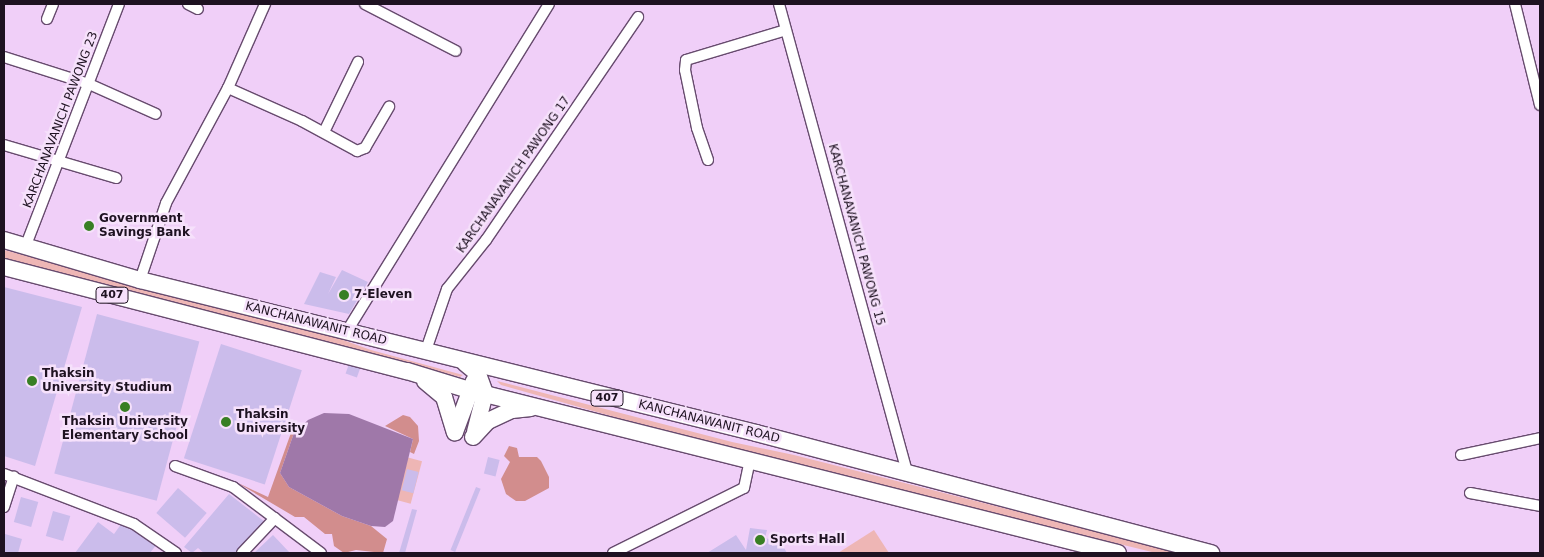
<!DOCTYPE html>
<html>
<head>
<meta charset="utf-8">
<style>
	body { margin:0 }
	#map { position:relative; width:1544px; height:557px; overflow:hidden; background:#f0cff8; font-family:"DejaVu Sans",sans-serif }
	div>[style] { position:absolute }
	[style*='--x'] { left:calc(var(--x)*1px); top:calc(var(--y)*1px); width:calc(var(--w)*1px); rotate:calc(var(--a)*1deg) }
	.green>* { inset:0; background:#eeb6b5; transform-origin:0 0 }
	.forest>* { inset:0; background:#d28d8d }
	.water>* { inset:0; background:#9f78a9 }
	.building>* { inset:0; background:#cbbceb; transform-origin:0 0 }
	.roads { filter:drop-shadow(1px 0 #674b6e) drop-shadow(-1px 0 #674b6e) drop-shadow(0 1px #674b6e) drop-shadow(0 -1px #674b6e) }
	.minor>* { height:10px; margin:-5px; padding:0 5px; transform-origin:5px; border-radius:5px; background:#fff }
	.primary>* { height:16px; margin:-8px; padding:0 8px; transform-origin:8px; border-radius:8px; background:#fff }
	.dots>* { width:14px; height:14px; translate:-50% -50%; box-sizing:border-box; border:2px solid #f6e1fb; border-radius:50% }
	span { translate:-50% -50%; white-space:nowrap; text-align:center; line-height:1.15; -webkit-text-stroke:5px #f6e1fb; paint-order:stroke }
	.shield-label span { padding:1px 4px; background:#f6e1fb; border:1px solid; border-radius:4px; -webkit-text-stroke-width:0 }
	.shield-label { font-size:11px; color:#1e1221; font-weight:700 }
	.street-label { font-size:12px; color:#1e1221 }
	.poi-label { font-size:12px; color:#1e1221; font-weight:700 }
	.left { translate:0 -50%; text-align:left }
	.frame { position:absolute; inset:0; border:5px solid #1e1221; pointer-events:none }
</style>
</head>
<body>
<div id="map">
	<div class="green">
		<i style="clip-path:polygon(4px 250px,329px 335px,371px 350px,463px 375px,460px 377px,62px 275px,4px 259px)"></i>
		<i style="clip-path:polygon(497px 381px,732px 442px,794px 455px,1181px 553px,1156px 553px,945px 501px,618px 418px,501px 385px)"></i>
		<i style="left:395px;top:454px;width:28px;height:44px;rotate:15deg"></i>
		<i style="clip-path:polygon(874px 530px,889px 553px,838px 553px)"></i>
	</div>
	<div class="forest">
		<i style="clip-path:polygon(403px 415px,410px 417px,418px 426px,419px 441px,414px 454px,410px 452px,413px 439px,385px 426px)"></i>
		<i style="clip-path:polygon(292px 430px,294px 433px,280px 473px,289px 487px,342px 516px,371px 526px,387px 539px,383px 553px,356px 550px,344px 553px,334px 546px,332px 534px,325px 534px,304px 517px,295px 517px,236px 482px,268px 497px)"></i>
		<i style="clip-path:polygon(509px 446px,517px 448px,519px 457px,537px 457px,541px 461px,549px 477px,549px 488px,525px 501px,516px 501px,506px 494px,501px 479px,510px 462px,504px 456px)"></i>
	</div>
	<div class="water">
		<i style="clip-path:polygon(324px 413px,349px 414px,413px 439px,393px 521px,385px 527px,371px 526px,342px 516px,289px 487px,280px 473px,294px 433px,308px 420px)"></i>
	</div>
	<div class="building">
		<i style="clip-path:polygon(342px 270px,368px 282px,349px 314px,304px 304px,320px 272px,336px 277px,328px 294px)"></i>
		<i style="clip-path:polygon(4px 287px,82px 307px,35px 466px,4px 456px)"></i>
		<i style="left:97px;top:314px;width:106px;height:165px;rotate:15deg"></i>
		<i style="left:221px;top:344px;width:85px;height:120px;rotate:18deg"></i>
		<i style="left:349px;top:364px;width:12px;height:10px;rotate:20deg"></i>
		<i style="left:488px;top:457px;width:12px;height:17px;rotate:14deg"></i>
		<i style="left:407px;top:469px;width:12px;height:22px;rotate:14deg"></i>
		<i style="left:476px;top:487px;width:5px;height:68px;rotate:22deg"></i>
		<i style="left:178px;top:488px;width:38px;height:33px;rotate:41deg"></i>
		<i style="clip-path:polygon(229px 494px,265px 522px,238px 553px,204px 553px,198px 548px,192px 553px,184px 547px)"></i>
		<i style="left:21px;top:497px;width:18px;height:26px;rotate:16deg"></i>
		<i style="clip-path:polygon(412px 509px,417px 510px,405px 553px,399px 553px)"></i>
		<i style="left:53px;top:511px;width:18px;height:26px;rotate:16deg"></i>
		<i style="clip-path:polygon(124px 520px,157px 544px,150px 553px,75px 553px,98px 522px,114px 534px)"></i>
		<i style="clip-path:polygon(750px 528px,767px 530px,765px 538px,773px 540px,772px 546px,780px 541px,787px 553px,707px 553px,736px 535px,746px 550px)"></i>
		<i style="clip-path:polygon(5px 534px,22px 539px,18px 553px,4px 553px)"></i>
		<i style="clip-path:polygon(273px 535px,290px 553px,254px 553px)"></i>
	</div>
	<div class="roads">
		<div class="minor">
			<i style="--x:188;--y:4;--w:11;--a:27"></i>
			<i style="--x:365;--y:4;--w:102;--a:27.3"></i>
			<i style="--x:779;--y:4;--w:486;--a:74.7"></i>
			<i style="--x:1515;--y:4;--w:104;--a:76.1"></i>
			<i style="--x:47;--y:19;--w:16;--a:-68"></i>
			<i style="--x:4;--y:57;--w:89;--a:17.6"></i>
			<i style="--x:89;--y:84;--w:73;--a:24.1"></i>
			<i style="--x:228;--y:88;--w:81;--a:24"></i>
			<i style="--x:302;--y:121;--w:63;--a:28.6"></i>
			<i style="--x:357;--y:151;--w:9;--a:-21"></i>
			<i style="--x:365;--y:148;--w:48;--a:-59.7"></i>
			<i style="--x:324;--y:132;--w:78;--a:-64.1"></i>
			<i style="--x:4;--y:145;--w:117;--a:16.4"></i>
			<i style="--x:708;--y:160;--w:34;--a:-109"></i>
			<i style="--x:697;--y:128;--w:59;--a:-101.7"></i>
			<i style="--x:685;--y:70;--w:10;--a:-84"></i>
			<i style="--x:686;--y:60;--w:104;--a:-16.7"></i>
			<i style="--x:26;--y:245;--w:258;--a:-68.9"></i>
			<i style="--x:140;--y:280;--w:81;--a:-71.3"></i>
			<i style="--x:166;--y:203;--w:131;--a:-61.7"></i>
			<i style="--x:228;--y:88;--w:92;--a:-66.2"></i>
			<i style="--x:347;--y:331;--w:384;--a:-58.3"></i>
			<i style="--x:425;--y:353;--w:68;--a:-71"></i>
			<i style="--x:447;--y:289;--w:63;--a:-51.5"></i>
			<i style="--x:486;--y:240;--w:270;--a:-55.7"></i>
			<i style="--x:1461;--y:455;--w:81;--a:-12.1"></i>
			<i style="--x:175;--y:466;--w:62;--a:19.9"></i>
			<i style="--x:233;--y:487;--w:110;--a:36.9"></i>
			<i style="--x:4;--y:474;--w:139;--a:21"></i>
			<i style="--x:134;--y:524;--w:51;--a:34.6"></i>
			<i style="--x:1470;--y:493;--w:71;--a:10.5"></i>
			<i style="--x:4;--y:507;--w:32;--a:-72"></i>
			<i style="--x:242;--y:553;--w:48;--a:-46.7"></i>
			<i style="--x:613;--y:553;--w:146;--a:-26.4"></i>
			<i style="--x:744;--y:488;--w:29;--a:-78"></i>
		</div>
		<div class="primary">
			<i style="--x:4;--y:240;--w:142;--a:16.4"></i>
			<i style="--x:140;--y:280;--w:635;--a:13.95"></i>
			<i style="--x:756;--y:433;--w:471;--a:14.8"></i>
			<i style="--x:4;--y:267;--w:416;--a:14.5"></i>
			<i style="--x:407;--y:371;--w:65;--a:17"></i>
			<i style="--x:469;--y:390;--w:669;--a:14.1"></i>
			<i style="--x:465;--y:363;--w:17;--a:40"></i>
			<i style="--x:478;--y:374;--w:20;--a:70"></i>
			<i style="--x:485;--y:393;--w:40;--a:104.4"></i>
			<i style="--x:425;--y:381;--w:25;--a:40"></i>
			<i style="--x:444;--y:397;--w:37;--a:73"></i>
			<i style="--x:455;--y:432;--w:54;--a:-69.6"></i>
			<i style="--x:473;--y:437;--w:22;--a:-47"></i>
			<i style="--x:488;--y:421;--w:26;--a:-25"></i>
			<i style="--x:512;--y:410;--w:19;--a:-6"></i>
		</div>
	</div>
	<div class="dots">
		<i style="left:89px;top:226px;background:#387f24"></i>
		<i style="left:344px;top:295px;background:#387f24"></i>
		<i style="left:32px;top:381px;background:#387f24"></i>
		<i style="left:125px;top:407px;background:#387f24"></i>
		<i style="left:226px;top:422px;background:#387f24"></i>
		<i style="left:760px;top:540px;background:#387f24"></i>
	</div>
	<div class="shield-label">
		<span style="left:112px;top:295px">407</span>
		<span style="left:607px;top:398px">407</span>
	</div>
	<div class="street-label">
		<span style="left:61px;top:120px;rotate:-69deg">KARCHANAVANICH PAWONG 23</span>
		<span style="left:514px;top:175px;rotate:-55deg">KARCHANAVANICH PAWONG 17</span>
		<span style="left:856px;top:235px;rotate:75deg">KARCHANAVANICH PAWONG 15</span>
		<span style="left:316px;top:324px;rotate:14deg">KANCHANAWANIT ROAD</span>
		<span style="left:709px;top:422px;rotate:14deg">KANCHANAWANIT ROAD</span>
	</div>
	<div class="poi-label">
		<span class="left" style="left:99px;top:226px">Government<br>Savings Bank</span>
		<span class="left" style="left:354px;top:295px">7-Eleven</span>
		<span class="left" style="left:42px;top:381px">Thaksin<br>University Studium</span>
		<span class="left" style="left:236px;top:422px">Thaksin<br>University</span>
		<span style="left:125px;top:429px">Thaksin University<br>Elementary School</span>
		<span class="left" style="left:770px;top:540px">Sports Hall</span>
	</div>
	<div class="frame"></div>
</div>
</body>
</html>
